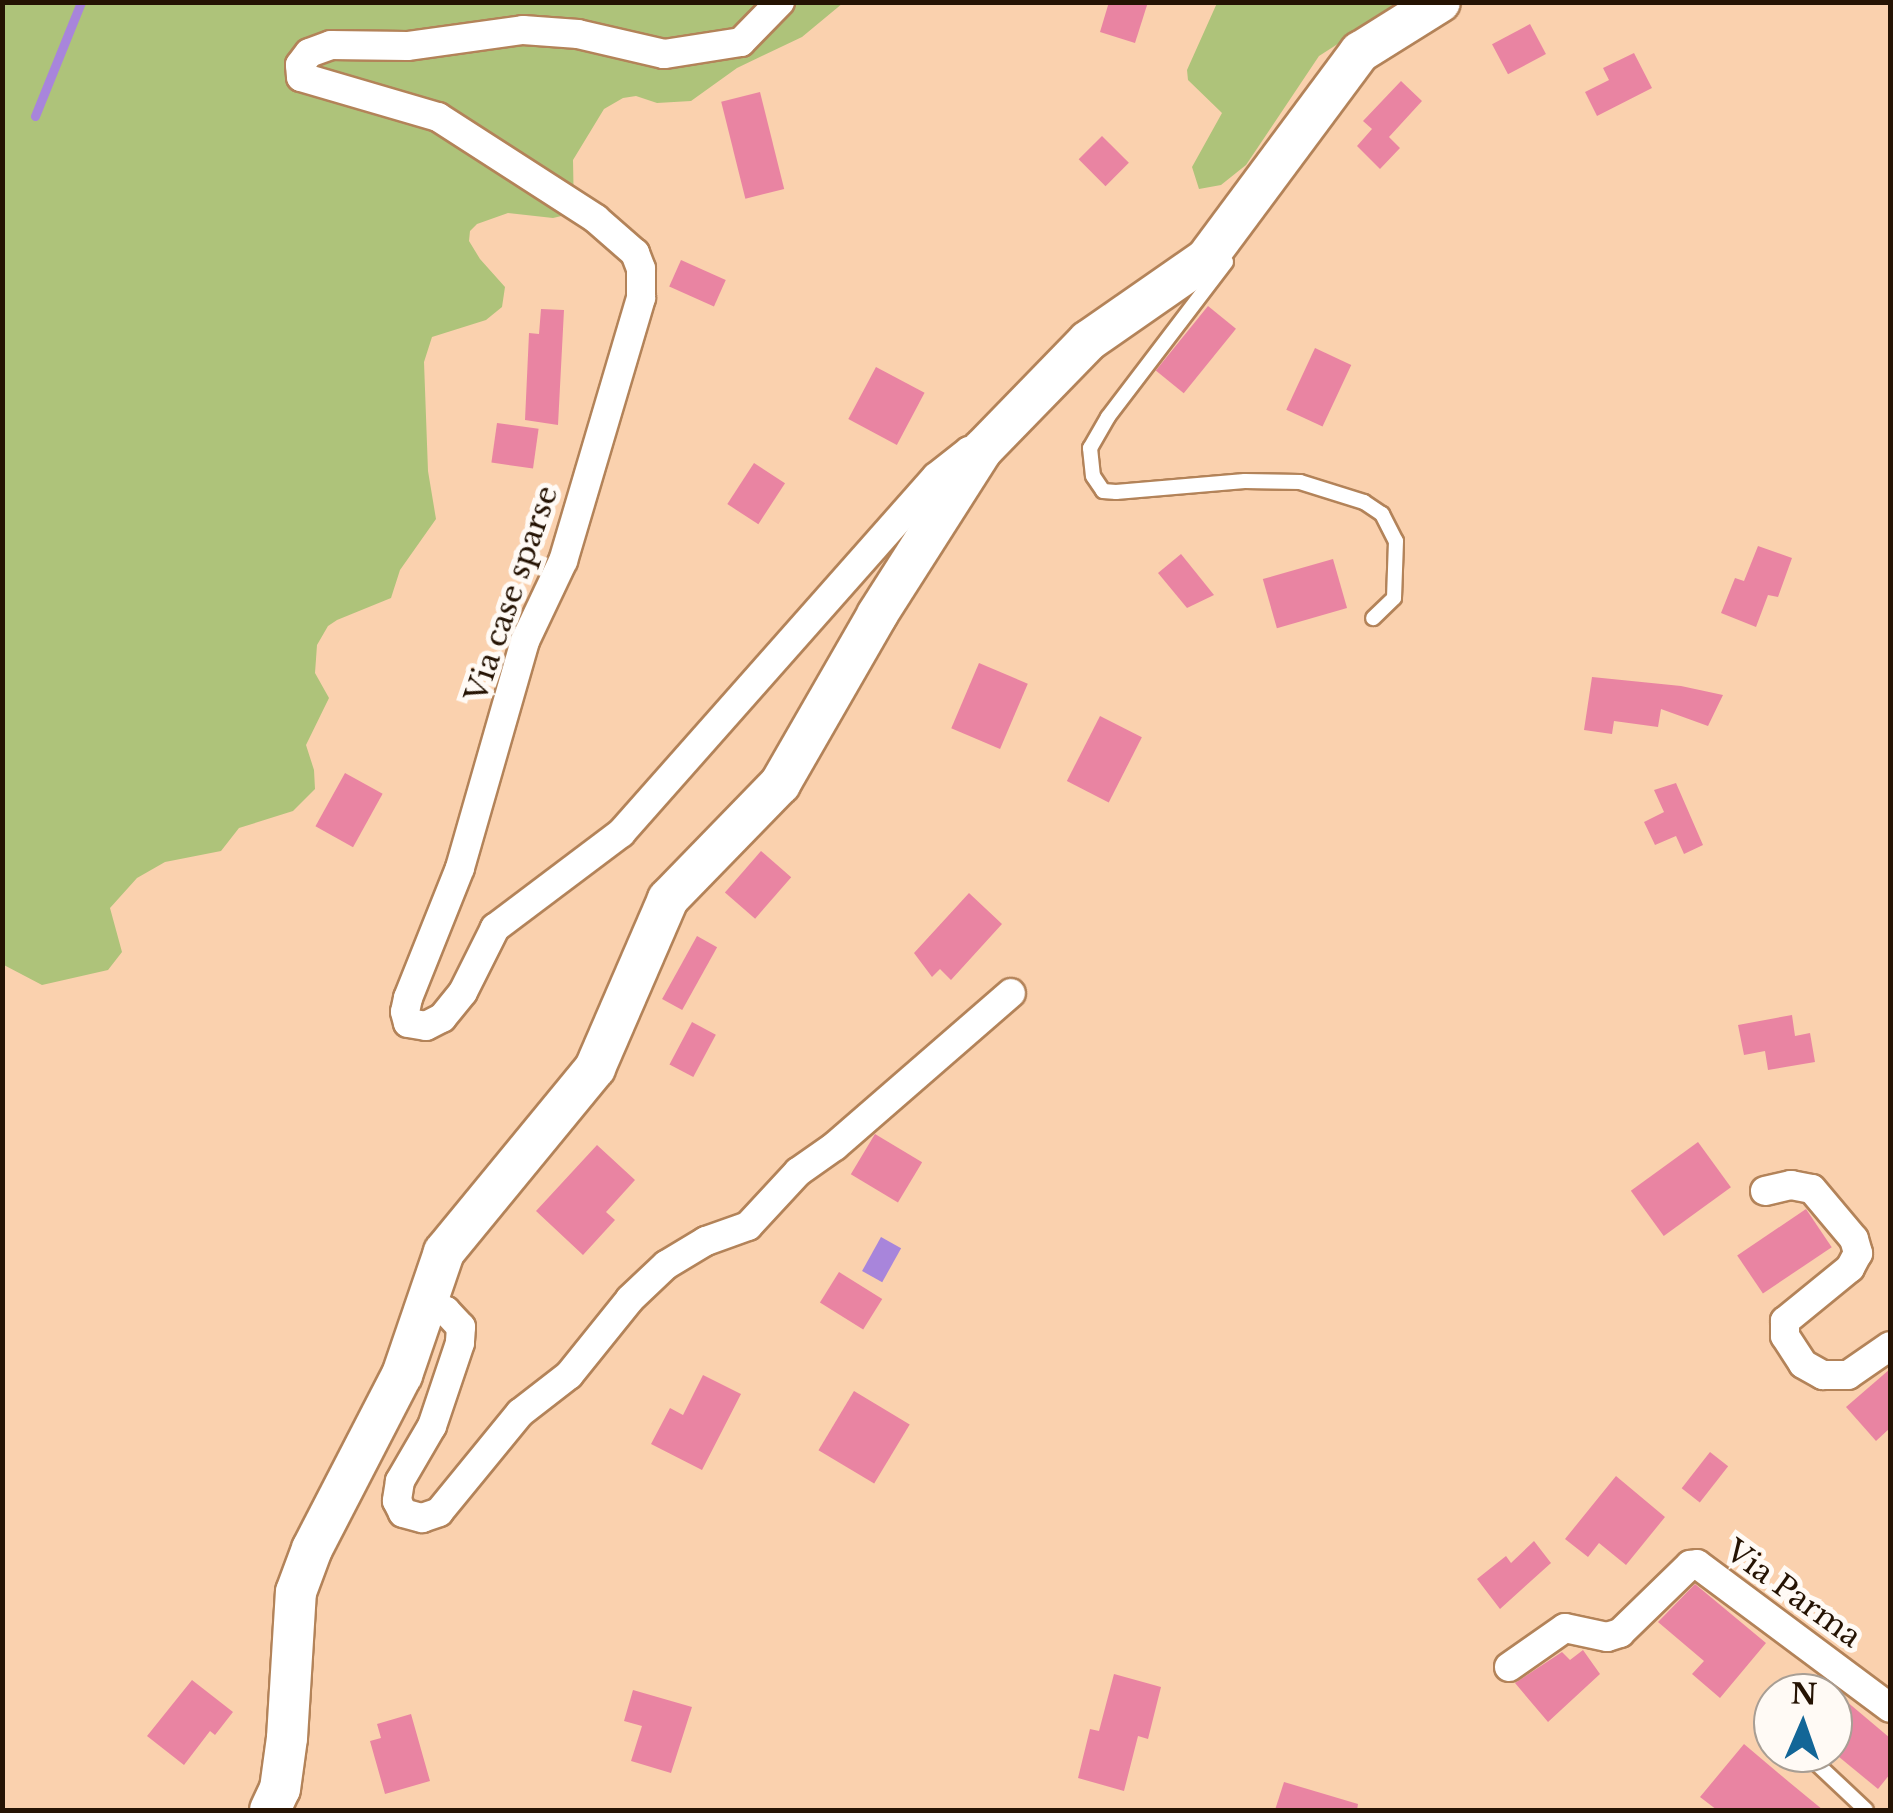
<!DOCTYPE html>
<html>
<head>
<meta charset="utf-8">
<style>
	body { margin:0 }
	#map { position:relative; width:1893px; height:1813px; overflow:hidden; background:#fad1ae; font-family:"Libre Baskerville",serif }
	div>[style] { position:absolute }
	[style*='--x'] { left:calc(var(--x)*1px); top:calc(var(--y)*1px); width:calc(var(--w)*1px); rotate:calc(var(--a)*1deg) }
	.green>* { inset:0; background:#aec37a }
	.water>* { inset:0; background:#a885db; transform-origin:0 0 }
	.stream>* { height:9px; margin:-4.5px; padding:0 4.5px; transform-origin:4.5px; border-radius:4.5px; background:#a885db }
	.building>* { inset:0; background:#e984a2; transform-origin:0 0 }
	.roads { filter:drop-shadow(2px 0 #b38359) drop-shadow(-2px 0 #b38359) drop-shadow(0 2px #b38359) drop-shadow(0 -2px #b38359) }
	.lane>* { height:14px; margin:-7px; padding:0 7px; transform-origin:7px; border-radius:7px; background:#fff }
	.street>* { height:28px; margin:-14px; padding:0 14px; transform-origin:14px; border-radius:14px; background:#fff }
	.secondary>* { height:40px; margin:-20px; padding:0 20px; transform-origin:20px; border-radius:20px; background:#fff }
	span { translate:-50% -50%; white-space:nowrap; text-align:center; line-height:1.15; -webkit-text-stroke:10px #fffaf5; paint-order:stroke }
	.street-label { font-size:30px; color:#251303 }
	.frame { position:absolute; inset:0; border:5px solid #251303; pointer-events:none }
	.north { position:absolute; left:1753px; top:1673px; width:100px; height:100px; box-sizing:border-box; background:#fffaf5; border:2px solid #a89e94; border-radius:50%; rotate:2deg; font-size:28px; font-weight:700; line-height:40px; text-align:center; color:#251303 }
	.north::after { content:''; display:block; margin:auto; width:35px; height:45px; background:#136697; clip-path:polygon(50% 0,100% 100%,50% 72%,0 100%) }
</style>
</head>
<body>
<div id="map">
	<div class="green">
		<i style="clip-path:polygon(2px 3px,843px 3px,802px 37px,737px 68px,691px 101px,657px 103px,636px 96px,623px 98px,604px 109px,573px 160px,574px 213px,553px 218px,508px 213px,477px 224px,470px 231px,469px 241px,480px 259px,505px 287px,502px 307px,486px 320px,432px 337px,424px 362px,428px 471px,436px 519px,400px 570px,391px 598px,337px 620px,328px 626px,317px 645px,315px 673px,329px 698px,306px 745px,314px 770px,315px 789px,293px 811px,239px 828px,221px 851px,165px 862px,137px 878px,110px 908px,122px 952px,108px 970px,42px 985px,2px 964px)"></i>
		<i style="clip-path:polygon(1217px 3px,1413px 3px,1372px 22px,1319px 56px,1246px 165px,1221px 185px,1199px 189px,1192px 167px,1222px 113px,1188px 80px,1187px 70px)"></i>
	</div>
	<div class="water">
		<i style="left:881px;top:1237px;width:23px;height:39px;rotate:29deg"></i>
	</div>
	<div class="stream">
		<i style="--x:35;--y:116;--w:123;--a:-68"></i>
	</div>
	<div class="building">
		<i style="clip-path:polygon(1109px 2px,1148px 2px,1135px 43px,1100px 32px)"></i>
		<i style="left:1530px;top:24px;width:34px;height:43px;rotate:62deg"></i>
		<i style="clip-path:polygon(1634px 53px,1652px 88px,1597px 116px,1585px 92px,1609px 80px,1603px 68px)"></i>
		<i style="clip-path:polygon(1401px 81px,1422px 101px,1389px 137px,1400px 148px,1380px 169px,1357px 146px,1372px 129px,1363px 121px)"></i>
		<i style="left:760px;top:92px;width:100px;height:40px;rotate:76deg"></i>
		<i style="left:1102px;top:136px;width:38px;height:33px;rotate:45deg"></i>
		<i style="left:681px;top:260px;width:49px;height:29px;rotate:24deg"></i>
		<i style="left:1208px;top:306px;width:36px;height:83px;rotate:39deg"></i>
		<i style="clip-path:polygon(541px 309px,564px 310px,558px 425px,525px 420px,529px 333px,539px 334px)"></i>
		<i style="left:1315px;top:348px;width:40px;height:68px;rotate:25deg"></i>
		<i style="left:876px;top:367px;width:55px;height:59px;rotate:28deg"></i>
		<i style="left:497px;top:423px;width:42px;height:40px;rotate:8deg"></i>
		<i style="left:754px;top:463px;width:37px;height:49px;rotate:33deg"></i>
		<i style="clip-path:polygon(1758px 546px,1792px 558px,1778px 597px,1768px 595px,1756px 627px,1721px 613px,1735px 578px,1744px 581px)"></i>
		<i style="clip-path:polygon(1181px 554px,1214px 595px,1187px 608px,1158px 573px)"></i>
		<i style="left:1333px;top:559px;width:51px;height:73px;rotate:74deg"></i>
		<i style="left:979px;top:663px;width:53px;height:71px;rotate:23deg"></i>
		<i style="clip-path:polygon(1592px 677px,1681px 686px,1723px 695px,1708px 726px,1661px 709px,1658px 727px,1614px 721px,1612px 734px,1584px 730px)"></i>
		<i style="left:1100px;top:716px;width:47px;height:73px;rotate:27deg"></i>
		<i style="left:345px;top:773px;width:43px;height:61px;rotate:29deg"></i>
		<i style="clip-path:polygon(1676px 783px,1703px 845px,1684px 854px,1676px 836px,1655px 845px,1644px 822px,1664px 812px,1654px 790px)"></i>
		<i style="left:761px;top:851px;width:40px;height:55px;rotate:41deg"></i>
		<i style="clip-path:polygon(969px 893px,1002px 924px,951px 980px,940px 969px,932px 977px,914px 953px)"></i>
		<i style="left:697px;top:936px;width:23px;height:72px;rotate:29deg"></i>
		<i style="clip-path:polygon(1792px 1015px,1795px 1036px,1810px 1033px,1815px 1062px,1768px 1070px,1765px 1051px,1744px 1055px,1738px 1025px)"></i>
		<i style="left:692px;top:1022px;width:27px;height:48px;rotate:28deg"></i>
		<i style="left:875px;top:1134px;width:55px;height:47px;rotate:31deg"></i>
		<i style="left:1698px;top:1142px;width:56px;height:83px;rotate:54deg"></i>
		<i style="clip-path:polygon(597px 1145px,635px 1180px,606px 1212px,615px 1220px,583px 1255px,536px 1211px)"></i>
		<i style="left:1806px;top:1209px;width:46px;height:83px;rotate:56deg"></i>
		<i style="left:839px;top:1272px;width:51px;height:36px;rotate:32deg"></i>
		<i style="clip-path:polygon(1890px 1369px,1890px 1428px,1876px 1441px,1846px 1407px)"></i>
		<i style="clip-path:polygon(703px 1375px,741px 1394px,702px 1470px,651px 1444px,670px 1408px,683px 1415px)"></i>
		<i style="left:854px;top:1391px;width:65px;height:69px;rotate:31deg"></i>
		<i style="left:1710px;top:1452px;width:23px;height:46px;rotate:38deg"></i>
		<i style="clip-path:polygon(1616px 1476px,1665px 1517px,1626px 1565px,1599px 1543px,1588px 1557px,1565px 1539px)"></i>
		<i style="clip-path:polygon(1534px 1541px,1551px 1563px,1500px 1609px,1477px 1579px,1506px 1556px,1511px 1563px)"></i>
		<i style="clip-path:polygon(1695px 1584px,1766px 1643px,1720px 1698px,1692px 1674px,1704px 1661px,1658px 1622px)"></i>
		<i style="clip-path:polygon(1583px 1650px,1600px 1674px,1548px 1722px,1515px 1683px,1562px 1652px,1570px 1660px)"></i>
		<i style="clip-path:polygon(1114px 1674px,1161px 1687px,1148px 1739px,1138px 1736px,1124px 1791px,1078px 1778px,1090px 1729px,1099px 1731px)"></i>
		<i style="clip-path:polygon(192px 1680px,233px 1712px,215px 1735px,210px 1731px,184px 1765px,147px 1736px)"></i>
		<i style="clip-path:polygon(633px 1690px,692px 1707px,671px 1773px,631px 1761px,642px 1726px,624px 1721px)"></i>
		<i style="clip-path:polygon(1833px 1690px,1890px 1738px,1890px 1774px,1878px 1789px,1833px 1752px)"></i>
		<i style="clip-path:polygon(411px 1714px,430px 1781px,385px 1794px,370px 1741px,381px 1738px,377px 1724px)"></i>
		<i style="clip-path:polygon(1744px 1744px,1789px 1782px,1823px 1810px,1717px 1810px,1700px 1797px)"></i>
		<i style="clip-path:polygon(1284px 1782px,1358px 1804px,1357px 1810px,1275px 1810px)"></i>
	</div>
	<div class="roads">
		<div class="lane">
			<i style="--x:1226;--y:262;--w:195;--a:127.3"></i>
			<i style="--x:1108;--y:417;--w:36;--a:120"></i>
			<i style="--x:1090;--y:448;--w:28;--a:84"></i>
			<i style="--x:1093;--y:476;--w:18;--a:56"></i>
			<i style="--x:1103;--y:491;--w:13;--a:4"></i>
			<i style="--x:1116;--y:492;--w:129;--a:-4.9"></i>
			<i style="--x:1245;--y:481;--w:55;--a:1"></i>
			<i style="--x:1300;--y:482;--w:67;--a:17.4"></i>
			<i style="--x:1364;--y:502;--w:22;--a:34"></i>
			<i style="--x:1382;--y:514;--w:30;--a:63"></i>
			<i style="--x:1396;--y:541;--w:57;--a:92"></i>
			<i style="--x:1394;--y:598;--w:29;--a:136"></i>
			<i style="--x:1817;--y:1764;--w:67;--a:43.2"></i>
		</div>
		<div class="street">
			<i style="--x:780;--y:2;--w:56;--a:134.3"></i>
			<i style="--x:741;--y:42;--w:78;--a:171.1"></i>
			<i style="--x:664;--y:54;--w:88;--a:-166.9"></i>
			<i style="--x:578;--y:34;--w:55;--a:-175.8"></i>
			<i style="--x:523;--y:30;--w:117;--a:172.1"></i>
			<i style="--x:407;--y:46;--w:76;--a:-179.2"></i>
			<i style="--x:331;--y:45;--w:23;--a:160"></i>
			<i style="--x:309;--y:53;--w:15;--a:127"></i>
			<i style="--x:300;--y:65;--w:12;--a:85"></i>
			<i style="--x:301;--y:77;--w:143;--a:16.3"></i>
			<i style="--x:438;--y:117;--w:188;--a:32.8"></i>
			<i style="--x:596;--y:219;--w:52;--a:41.1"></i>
			<i style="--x:635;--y:253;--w:17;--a:69"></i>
			<i style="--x:641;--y:269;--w:29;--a:90"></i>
			<i style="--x:641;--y:298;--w:274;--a:106.5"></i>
			<i style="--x:563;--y:561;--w:89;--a:115.4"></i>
			<i style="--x:525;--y:641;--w:236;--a:106"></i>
			<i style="--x:460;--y:868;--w:140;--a:111.8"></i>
			<i style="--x:408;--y:998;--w:14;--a:102"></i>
			<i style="--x:405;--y:1012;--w:11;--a:75"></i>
			<i style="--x:408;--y:1023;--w:18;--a:9"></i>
			<i style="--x:426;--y:1026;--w:18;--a:-27"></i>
			<i style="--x:442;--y:1018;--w:33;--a:-51"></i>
			<i style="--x:463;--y:992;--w:72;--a:-63.4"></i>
			<i style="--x:495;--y:928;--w:158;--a:-37"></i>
			<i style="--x:621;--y:833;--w:475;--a:-48.5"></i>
			<i style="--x:936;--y:477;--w:42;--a:-38.2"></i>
			<i style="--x:969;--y:451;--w:13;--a:-4"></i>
			<i style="--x:1765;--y:1191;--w:27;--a:-13"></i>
			<i style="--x:1791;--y:1185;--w:21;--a:11"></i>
			<i style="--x:1812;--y:1189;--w:65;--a:50"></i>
			<i style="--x:1854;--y:1239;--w:15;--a:74"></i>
			<i style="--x:1858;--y:1253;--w:17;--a:118"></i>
			<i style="--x:1850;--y:1268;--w:84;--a:140.8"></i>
			<i style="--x:1785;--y:1321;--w:15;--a:90"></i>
			<i style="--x:1785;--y:1336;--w:33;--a:57"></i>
			<i style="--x:1803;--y:1364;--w:23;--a:29"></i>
			<i style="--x:1823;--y:1375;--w:25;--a:0"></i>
			<i style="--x:1848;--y:1375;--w:51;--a:-34.6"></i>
			<i style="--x:425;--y:1304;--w:22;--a:18"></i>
			<i style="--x:446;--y:1311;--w:22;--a:47"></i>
			<i style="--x:461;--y:1327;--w:16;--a:94"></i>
			<i style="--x:460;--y:1343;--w:88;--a:108.6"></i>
			<i style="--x:432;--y:1426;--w:64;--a:120.2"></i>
			<i style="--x:400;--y:1481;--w:20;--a:99"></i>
			<i style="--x:397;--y:1501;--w:13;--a:63"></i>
			<i style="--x:403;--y:1513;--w:20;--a:15"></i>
			<i style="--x:422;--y:1518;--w:18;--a:-19"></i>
			<i style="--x:439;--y:1512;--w:128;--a:-50.7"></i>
			<i style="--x:520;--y:1413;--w:62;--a:-37.8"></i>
			<i style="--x:569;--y:1375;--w:97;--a:-51.2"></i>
			<i style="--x:630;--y:1299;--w:50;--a:-43.4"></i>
			<i style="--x:666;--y:1265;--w:47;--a:-31"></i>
			<i style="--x:706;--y:1241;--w:45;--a:-19.7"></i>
			<i style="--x:748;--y:1226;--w:74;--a:-47.2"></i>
			<i style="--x:798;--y:1172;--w:45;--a:-35.1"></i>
			<i style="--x:835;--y:1146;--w:233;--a:-41"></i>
			<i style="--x:1509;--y:1667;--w:68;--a:-34.9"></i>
			<i style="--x:1565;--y:1628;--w:43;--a:12.1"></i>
			<i style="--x:1607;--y:1637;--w:14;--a:-17"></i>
			<i style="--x:1620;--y:1633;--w:98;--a:-44.2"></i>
			<i style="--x:1690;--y:1565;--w:7;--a:-8"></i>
			<i style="--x:1697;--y:1564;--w:241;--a:36.7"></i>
		</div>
		<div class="secondary">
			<i style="--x:270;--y:1810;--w:23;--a:-65"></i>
			<i style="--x:280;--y:1789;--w:51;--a:-82.2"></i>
			<i style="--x:287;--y:1738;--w:146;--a:-86.5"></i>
			<i style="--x:296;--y:1592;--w:46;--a:-69.6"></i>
			<i style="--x:312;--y:1549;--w:196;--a:-62.7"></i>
			<i style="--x:402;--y:1375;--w:130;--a:-71.1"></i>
			<i style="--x:444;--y:1252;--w:238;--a:-50.6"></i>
			<i style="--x:595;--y:1068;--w:184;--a:-66.6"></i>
			<i style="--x:668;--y:899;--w:161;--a:-45.8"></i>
			<i style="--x:780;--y:784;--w:195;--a:-60.1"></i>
			<i style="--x:877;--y:615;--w:196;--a:-57.5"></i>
			<i style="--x:982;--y:450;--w:152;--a:-45.8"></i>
			<i style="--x:1088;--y:341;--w:144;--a:-34.8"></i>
			<i style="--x:1206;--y:259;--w:258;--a:-53.4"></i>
			<i style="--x:1360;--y:52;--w:94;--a:-32"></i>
		</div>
	</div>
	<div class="street-label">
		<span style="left:512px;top:594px;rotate:-71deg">Via case sparse</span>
		<span style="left:1793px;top:1594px;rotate:36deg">Via Parma</span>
	</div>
	<div class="frame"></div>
	<div class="north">N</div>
</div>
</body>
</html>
